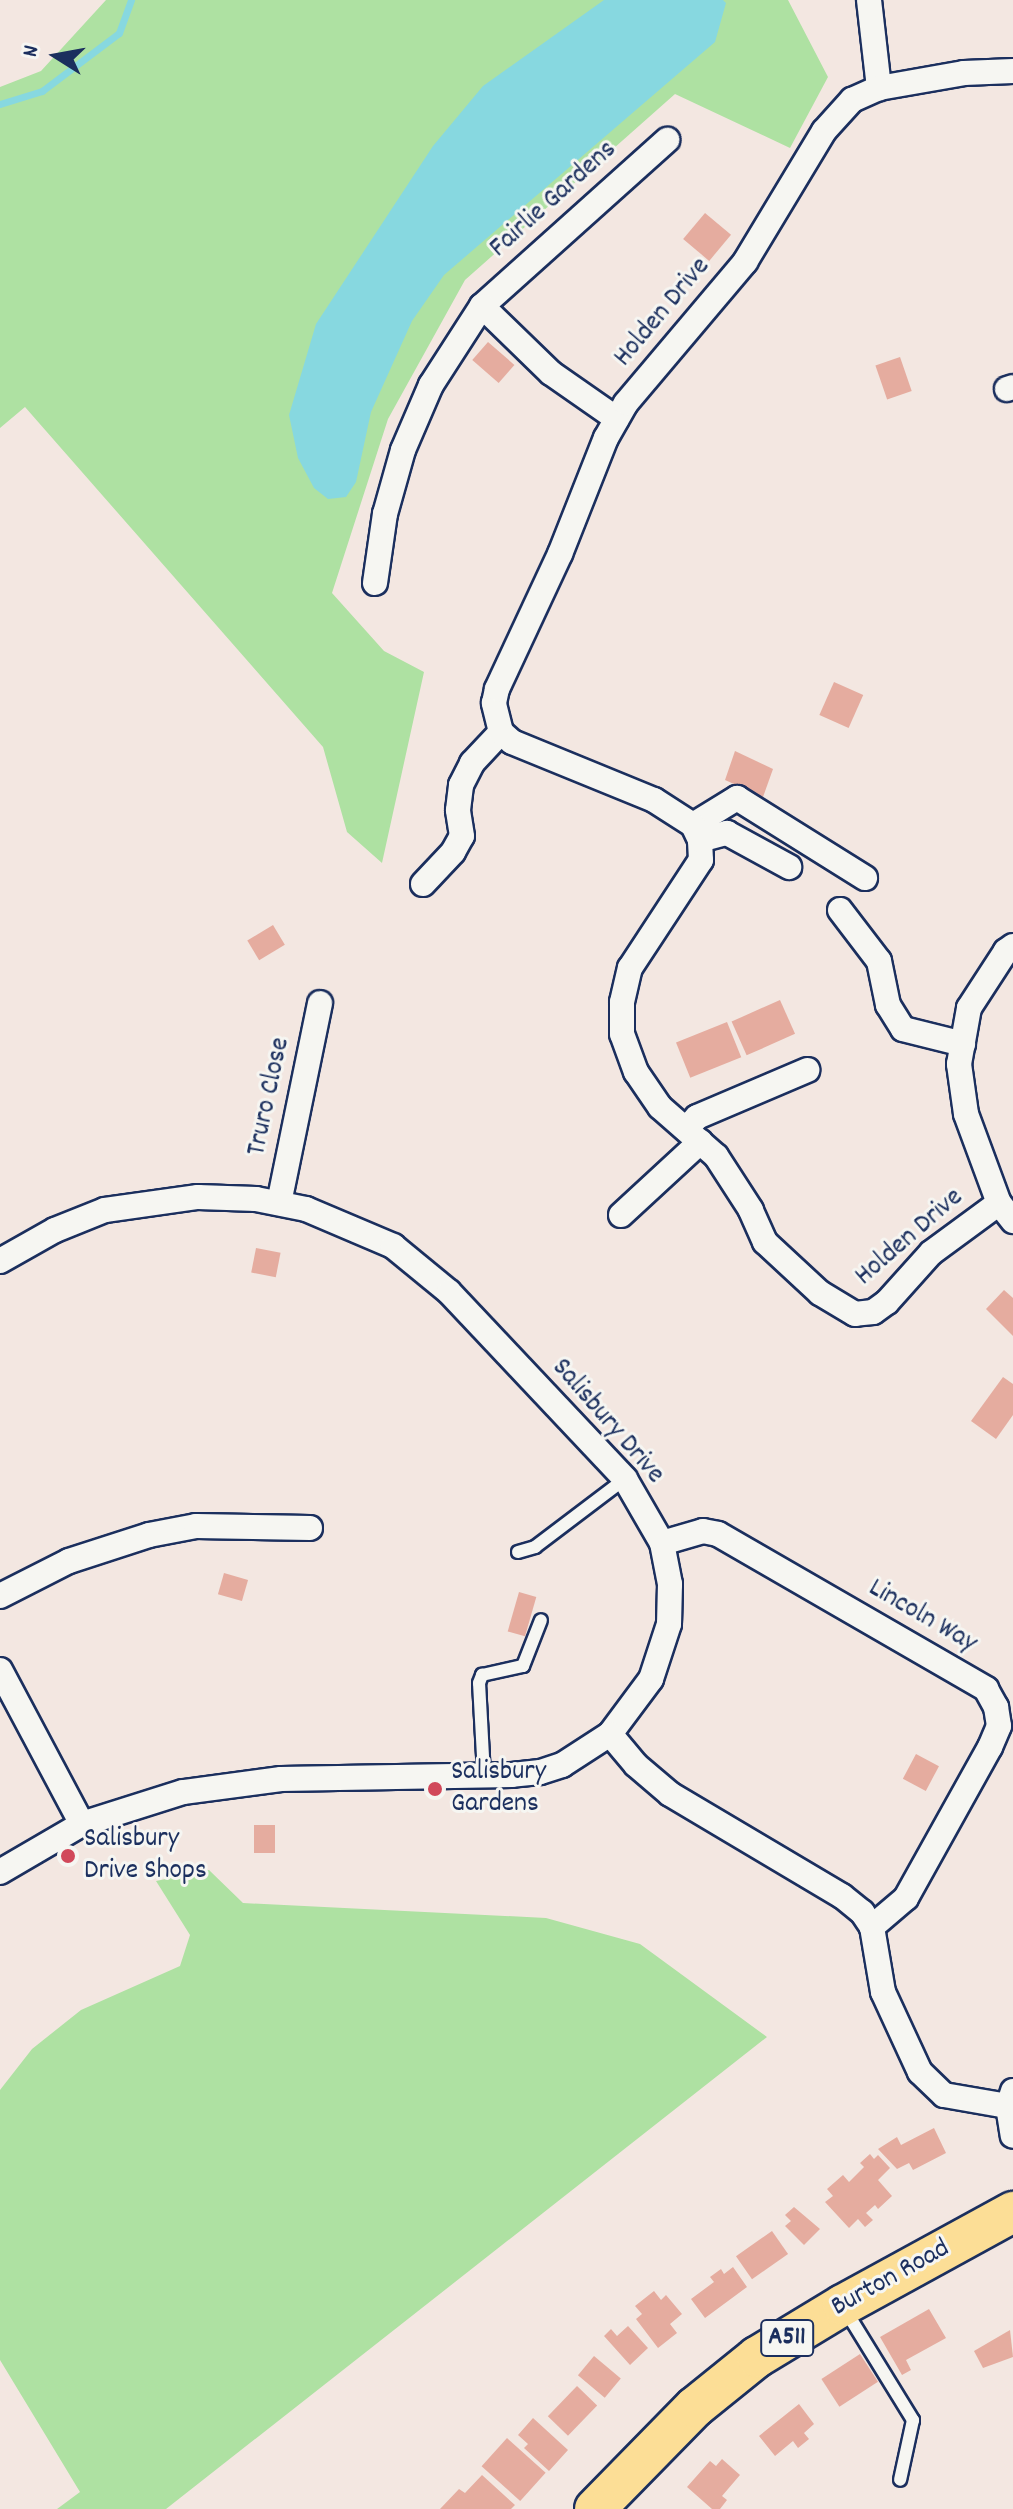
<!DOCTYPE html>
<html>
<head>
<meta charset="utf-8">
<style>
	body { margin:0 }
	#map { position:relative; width:1013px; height:2509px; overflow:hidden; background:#f3e7e1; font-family:Dekko,sans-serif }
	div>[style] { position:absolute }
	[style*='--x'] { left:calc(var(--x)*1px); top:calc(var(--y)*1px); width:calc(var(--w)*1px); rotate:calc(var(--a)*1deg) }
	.green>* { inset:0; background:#aee1a2 }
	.water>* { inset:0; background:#87d8e0 }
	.stream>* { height:7px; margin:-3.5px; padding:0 3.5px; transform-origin:3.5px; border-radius:3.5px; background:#87d8e0 }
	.building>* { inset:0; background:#e5ac9f; transform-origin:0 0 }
	.roads { filter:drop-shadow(2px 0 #1b2f5e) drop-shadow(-2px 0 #1b2f5e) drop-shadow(0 2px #1b2f5e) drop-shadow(0 -2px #1b2f5e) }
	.service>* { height:12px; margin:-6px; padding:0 6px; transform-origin:6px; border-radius:6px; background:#f6f6f2 }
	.minor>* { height:24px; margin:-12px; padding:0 12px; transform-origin:12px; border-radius:12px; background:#f6f6f2 }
	.trunk>* { height:40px; margin:-20px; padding:0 20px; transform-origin:20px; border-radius:20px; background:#fcde96 }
	.dots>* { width:22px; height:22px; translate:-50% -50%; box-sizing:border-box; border:4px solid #f6f6f2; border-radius:50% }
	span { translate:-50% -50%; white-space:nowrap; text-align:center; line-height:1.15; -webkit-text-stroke:6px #f6f6f2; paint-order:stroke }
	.shield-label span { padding:2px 6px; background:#f6f6f2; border:2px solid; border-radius:6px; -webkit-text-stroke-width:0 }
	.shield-label { font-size:26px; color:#1b2f5e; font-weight:700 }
	.street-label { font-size:28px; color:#1b2f5e }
	.poi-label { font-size:28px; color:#1b2f5e }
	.left { translate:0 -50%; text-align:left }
	.north { position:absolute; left:16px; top:16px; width:80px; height:80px; -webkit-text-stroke:6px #f6f6f2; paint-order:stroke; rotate:281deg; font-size:22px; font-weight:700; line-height:32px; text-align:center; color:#1b2f5e }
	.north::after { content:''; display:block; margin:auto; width:28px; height:36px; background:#1b2f5e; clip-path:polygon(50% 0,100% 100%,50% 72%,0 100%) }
</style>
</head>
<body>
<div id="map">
	<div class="green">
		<i style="clip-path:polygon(106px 0,788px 0,828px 77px,790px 148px,675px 94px,465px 280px,388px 419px,332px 593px,384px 651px,424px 672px,382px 863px,347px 832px,323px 747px,25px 407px,0 428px,0 87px,41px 71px)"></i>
		<i style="clip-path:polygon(209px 1870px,243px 1903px,546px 1918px,640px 1944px,767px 2037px,166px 2509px,57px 2509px,80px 2492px,0 2360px,0 2090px,32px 2049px,81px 2010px,180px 1966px,190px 1935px,156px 1881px)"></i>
	</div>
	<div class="water">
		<i style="clip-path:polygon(604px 0,723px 0,726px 3px,715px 42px,444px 275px,412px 321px,371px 412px,356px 482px,346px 497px,328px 499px,314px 488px,298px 458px,289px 415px,316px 324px,433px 146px,483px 86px)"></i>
	</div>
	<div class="stream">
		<i style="--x:0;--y:104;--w:44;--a:-17.2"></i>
		<i style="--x:42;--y:91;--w:96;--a:-37"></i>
		<i style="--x:119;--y:33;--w:35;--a:-70"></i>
	</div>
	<div class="building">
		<i style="left:705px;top:213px;width:34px;height:34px;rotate:40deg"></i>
		<i style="left:488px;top:342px;width:35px;height:24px;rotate:41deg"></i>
		<i style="left:900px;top:357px;width:36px;height:26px;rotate:71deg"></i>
		<i style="left:834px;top:682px;width:32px;height:36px;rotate:24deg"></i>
		<i style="clip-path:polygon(735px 751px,773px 769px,763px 797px,725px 780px)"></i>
		<i style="left:273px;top:925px;width:23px;height:30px;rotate:59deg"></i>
		<i style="left:780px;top:1000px;width:37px;height:53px;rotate:66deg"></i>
		<i style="left:727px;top:1022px;width:38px;height:55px;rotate:68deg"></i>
		<i style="left:256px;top:1248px;width:25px;height:25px;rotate:11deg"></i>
		<i style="clip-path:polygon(1004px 1290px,1013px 1298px,1013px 1336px,986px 1309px)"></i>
		<i style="clip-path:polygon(1003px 1377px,1013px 1384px,1013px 1415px,996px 1439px,971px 1421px)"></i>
		<i style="left:224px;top:1573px;width:25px;height:22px;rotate:16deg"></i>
		<i style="left:519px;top:1592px;width:18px;height:41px;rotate:16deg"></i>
		<i style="left:916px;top:1754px;width:26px;height:28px;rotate:28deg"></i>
		<i style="left:254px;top:1825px;width:21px;height:28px"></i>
		<i style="clip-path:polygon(934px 2128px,946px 2153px,913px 2170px,909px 2163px,897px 2169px,878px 2149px,897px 2137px,901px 2145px)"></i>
		<i style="clip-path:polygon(870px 2154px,874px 2159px,878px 2155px,890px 2168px,878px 2180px,892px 2196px,878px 2209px,875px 2205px,866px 2213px,873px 2220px,865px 2227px,858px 2219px,849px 2228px,825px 2202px,833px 2196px,827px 2189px,843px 2175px,849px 2182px,864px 2167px,860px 2163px)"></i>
		<i style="clip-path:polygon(794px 2207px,820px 2229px,804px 2245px,785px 2226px,791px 2221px,785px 2215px)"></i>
		<i style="left:772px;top:2231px;width:28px;height:44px;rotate:55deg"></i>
		<i style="clip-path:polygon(733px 2267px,747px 2287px,705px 2318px,691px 2299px,714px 2282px,710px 2277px,721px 2269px,724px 2274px)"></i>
		<i style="clip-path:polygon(654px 2291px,661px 2300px,666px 2295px,682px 2314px,670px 2324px,677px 2333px,658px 2348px,636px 2319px,642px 2314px,635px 2306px)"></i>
		<i style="clip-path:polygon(929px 2309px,946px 2338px,906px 2360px,911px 2370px,902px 2375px,880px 2337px)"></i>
		<i style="clip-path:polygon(628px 2326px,648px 2348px,630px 2365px,604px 2336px,611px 2329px,617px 2336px)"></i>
		<i style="clip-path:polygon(1010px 2330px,1013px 2357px,983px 2368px,974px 2351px)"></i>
		<i style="left:860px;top:2354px;width:33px;height:46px;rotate:57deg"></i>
		<i style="left:594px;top:2356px;width:35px;height:25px;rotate:40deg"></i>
		<i style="left:577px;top:2386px;width:28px;height:42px;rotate:44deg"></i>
		<i style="clip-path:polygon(799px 2404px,814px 2424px,804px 2433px,809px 2439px,798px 2448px,793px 2441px,775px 2456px,759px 2436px)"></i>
		<i style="clip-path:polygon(533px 2418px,568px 2450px,549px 2471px,524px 2448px,528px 2444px,518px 2435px)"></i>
		<i style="left:507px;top:2438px;width:52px;height:38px;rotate:42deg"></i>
		<i style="clip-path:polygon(722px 2459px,740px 2475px,722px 2496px,727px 2500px,720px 2509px,712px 2509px,687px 2487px,710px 2461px,716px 2466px)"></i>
		<i style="clip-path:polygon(482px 2475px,515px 2505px,511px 2509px,440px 2509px,459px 2489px,465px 2493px)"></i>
	</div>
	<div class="roads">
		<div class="service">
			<i style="--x:518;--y:1552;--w:18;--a:-16"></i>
			<i style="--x:535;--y:1547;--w:113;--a:-37.1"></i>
			<i style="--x:484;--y:1775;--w:92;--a:-93.1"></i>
			<i style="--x:479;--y:1683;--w:9;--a:-69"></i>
			<i style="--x:482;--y:1675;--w:42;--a:-12.4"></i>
			<i style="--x:523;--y:1666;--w:49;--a:-68.6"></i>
			<i style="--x:844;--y:2308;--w:132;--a:58.4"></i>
			<i style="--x:913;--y:2420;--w:61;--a:102.2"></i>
		</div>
		<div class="minor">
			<i style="--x:869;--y:0;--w:89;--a:83.5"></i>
			<i style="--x:482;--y:306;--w:249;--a:-41.9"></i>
			<i style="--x:1007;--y:389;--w:6;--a:-18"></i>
			<i style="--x:375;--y:583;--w:70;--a:-81.8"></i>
			<i style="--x:385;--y:514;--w:66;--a:-74.3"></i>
			<i style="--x:403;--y:450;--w:71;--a:-66.7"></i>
			<i style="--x:431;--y:385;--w:94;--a:-57.2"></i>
			<i style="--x:482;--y:306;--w:96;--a:44.2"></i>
			<i style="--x:551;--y:373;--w:80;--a:34.9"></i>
			<i style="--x:693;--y:825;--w:52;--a:-31.5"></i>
			<i style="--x:737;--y:798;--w:151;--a:32"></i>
			<i style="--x:700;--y:840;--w:28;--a:-15"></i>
			<i style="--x:727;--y:833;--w:71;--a:28.7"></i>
			<i style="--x:423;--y:884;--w:44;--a:-46.8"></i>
			<i style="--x:453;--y:852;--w:18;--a:-61"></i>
			<i style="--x:462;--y:836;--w:26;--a:-99"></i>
			<i style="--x:458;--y:810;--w:25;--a:-83"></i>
			<i style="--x:461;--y:785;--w:25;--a:-63"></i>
			<i style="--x:472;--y:763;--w:42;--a:-46.9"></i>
			<i style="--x:840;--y:910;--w:64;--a:52.6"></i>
			<i style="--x:879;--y:961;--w:45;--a:78.4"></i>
			<i style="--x:888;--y:1005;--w:28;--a:58"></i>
			<i style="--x:903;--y:1029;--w:62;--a:14"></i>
			<i style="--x:1013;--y:946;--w:9;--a:144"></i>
			<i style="--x:1006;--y:951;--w:68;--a:123"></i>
			<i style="--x:969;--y:1008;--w:57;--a:100.1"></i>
			<i style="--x:959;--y:1064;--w:50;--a:82"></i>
			<i style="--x:966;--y:1114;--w:95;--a:69.7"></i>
			<i style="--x:999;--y:1203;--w:23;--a:52"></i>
			<i style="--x:686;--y:1129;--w:16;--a:-47"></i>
			<i style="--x:697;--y:1117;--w:120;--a:-23.1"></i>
			<i style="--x:279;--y:1203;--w:204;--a:-78.4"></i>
			<i style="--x:999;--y:1203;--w:84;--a:143.7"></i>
			<i style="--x:931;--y:1253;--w:66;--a:131.9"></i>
			<i style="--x:887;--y:1302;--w:17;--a:144"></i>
			<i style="--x:873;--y:1312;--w:18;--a:174"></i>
			<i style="--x:855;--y:1314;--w:41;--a:-149"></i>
			<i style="--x:820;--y:1293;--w:75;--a:-137.2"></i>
			<i style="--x:765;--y:1242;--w:35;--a:-114"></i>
			<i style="--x:751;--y:1210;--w:64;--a:-122.9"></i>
			<i style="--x:716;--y:1156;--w:74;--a:-138.8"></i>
			<i style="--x:660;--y:1107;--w:42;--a:-124.4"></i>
			<i style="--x:636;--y:1072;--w:40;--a:-110.2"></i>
			<i style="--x:622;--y:1034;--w:32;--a:-90"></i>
			<i style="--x:622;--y:1002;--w:35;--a:-77"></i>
			<i style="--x:630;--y:968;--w:129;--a:-56.7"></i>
			<i style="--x:701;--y:860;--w:20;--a:-93"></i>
			<i style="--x:700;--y:840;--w:17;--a:-115"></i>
			<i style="--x:693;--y:825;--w:46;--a:-147.3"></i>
			<i style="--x:654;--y:800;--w:153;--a:-157.8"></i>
			<i style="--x:512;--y:742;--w:15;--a:-138"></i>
			<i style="--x:501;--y:732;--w:30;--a:-104"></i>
			<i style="--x:494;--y:703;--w:14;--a:-78"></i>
			<i style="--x:497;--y:689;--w:149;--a:-65"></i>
			<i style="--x:560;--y:554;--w:125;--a:-68.4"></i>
			<i style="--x:606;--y:438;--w:40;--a:-60.3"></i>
			<i style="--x:626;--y:403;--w:185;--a:-49.8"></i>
			<i style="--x:745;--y:262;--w:153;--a:-58.9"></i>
			<i style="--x:824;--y:131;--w:42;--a:-47.9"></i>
			<i style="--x:852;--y:100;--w:30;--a:-24"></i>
			<i style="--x:879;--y:88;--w:86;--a:-10"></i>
			<i style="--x:964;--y:73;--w:49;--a:-2.3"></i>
			<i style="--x:621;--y:1215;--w:108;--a:-42.7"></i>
			<i style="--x:0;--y:1261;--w:63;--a:-29.4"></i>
			<i style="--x:55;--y:1230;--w:54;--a:-21.8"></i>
			<i style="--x:105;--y:1210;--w:94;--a:-8"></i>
			<i style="--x:198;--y:1197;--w:58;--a:2"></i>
			<i style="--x:256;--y:1199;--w:51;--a:11.3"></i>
			<i style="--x:306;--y:1209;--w:95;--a:23"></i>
			<i style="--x:393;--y:1246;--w:72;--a:39.4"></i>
			<i style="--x:449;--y:1292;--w:257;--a:46.7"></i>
			<i style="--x:625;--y:1479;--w:74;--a:60"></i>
			<i style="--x:662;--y:1543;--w:42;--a:79"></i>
			<i style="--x:670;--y:1584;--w:40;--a:91.4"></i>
			<i style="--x:669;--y:1624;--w:58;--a:108.1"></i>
			<i style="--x:651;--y:1679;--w:69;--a:126.7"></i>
			<i style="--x:610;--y:1734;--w:57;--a:147.1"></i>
			<i style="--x:562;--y:1765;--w:23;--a:162"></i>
			<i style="--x:540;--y:1772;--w:28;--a:174"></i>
			<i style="--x:512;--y:1775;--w:231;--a:179"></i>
			<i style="--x:281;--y:1779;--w:99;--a:172.4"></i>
			<i style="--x:183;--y:1792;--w:106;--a:162.4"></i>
			<i style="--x:82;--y:1824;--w:95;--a:149.7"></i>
			<i style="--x:662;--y:1543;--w:43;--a:-16.3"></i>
			<i style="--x:703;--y:1531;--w:15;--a:11"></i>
			<i style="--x:718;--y:1534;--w:310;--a:30"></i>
			<i style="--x:986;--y:1689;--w:21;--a:61"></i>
			<i style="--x:996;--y:1707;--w:19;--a:81"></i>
			<i style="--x:999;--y:1726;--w:23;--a:113"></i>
			<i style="--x:990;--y:1747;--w:173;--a:119.1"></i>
			<i style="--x:906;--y:1898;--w:45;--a:139.5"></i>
			<i style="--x:872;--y:1927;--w:66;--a:80.4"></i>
			<i style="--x:883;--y:1992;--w:88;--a:65.2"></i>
			<i style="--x:920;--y:2072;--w:33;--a:44"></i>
			<i style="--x:944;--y:2095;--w:65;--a:9.8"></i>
			<i style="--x:0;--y:1596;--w:77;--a:-26.9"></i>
			<i style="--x:69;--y:1561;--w:84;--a:-18"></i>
			<i style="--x:149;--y:1535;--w:48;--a:-10.8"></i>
			<i style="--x:196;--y:1526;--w:114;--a:1"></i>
			<i style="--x:0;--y:1670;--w:174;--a:62"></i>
			<i style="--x:610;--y:1734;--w:40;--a:50"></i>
			<i style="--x:636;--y:1765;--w:45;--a:40.5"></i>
			<i style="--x:670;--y:1794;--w:200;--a:30.7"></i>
			<i style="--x:842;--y:1896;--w:26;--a:39"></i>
			<i style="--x:862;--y:1912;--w:18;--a:56"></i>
			<i style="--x:1013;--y:2091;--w:16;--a:108"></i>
			<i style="--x:1008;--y:2106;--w:30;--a:81"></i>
		</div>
		<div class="trunk">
			<i style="--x:595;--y:2509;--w:143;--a:-45.6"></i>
			<i style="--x:695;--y:2407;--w:80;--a:-38.9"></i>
			<i style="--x:757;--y:2357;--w:100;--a:-31.2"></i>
			<i style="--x:843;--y:2305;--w:194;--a:-28.7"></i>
		</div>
	</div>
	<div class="dots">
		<i style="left:435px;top:1789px;background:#d1495b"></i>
		<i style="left:68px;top:1856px;background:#d1495b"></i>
	</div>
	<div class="shield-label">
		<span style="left:787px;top:2338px">A511</span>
	</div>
	<div class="street-label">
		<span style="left:554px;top:200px;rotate:-42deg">Fairlie Gardens</span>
		<span style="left:663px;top:313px;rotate:-50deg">Holden Drive</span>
		<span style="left:270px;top:1097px;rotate:-78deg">Truro Close</span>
		<span style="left:910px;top:1238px;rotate:-41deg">Holden Drive</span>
		<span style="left:607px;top:1422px;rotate:49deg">Salisbury Drive</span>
		<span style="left:922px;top:1617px;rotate:30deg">Lincoln Way</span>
		<span style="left:891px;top:2279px;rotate:-29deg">Burton Road</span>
	</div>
	<div class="poi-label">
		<span class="left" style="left:451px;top:1789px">Salisbury<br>Gardens</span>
		<span class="left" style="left:84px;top:1856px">Salisbury<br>Drive Shops</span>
	</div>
	<div class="north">N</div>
</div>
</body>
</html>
